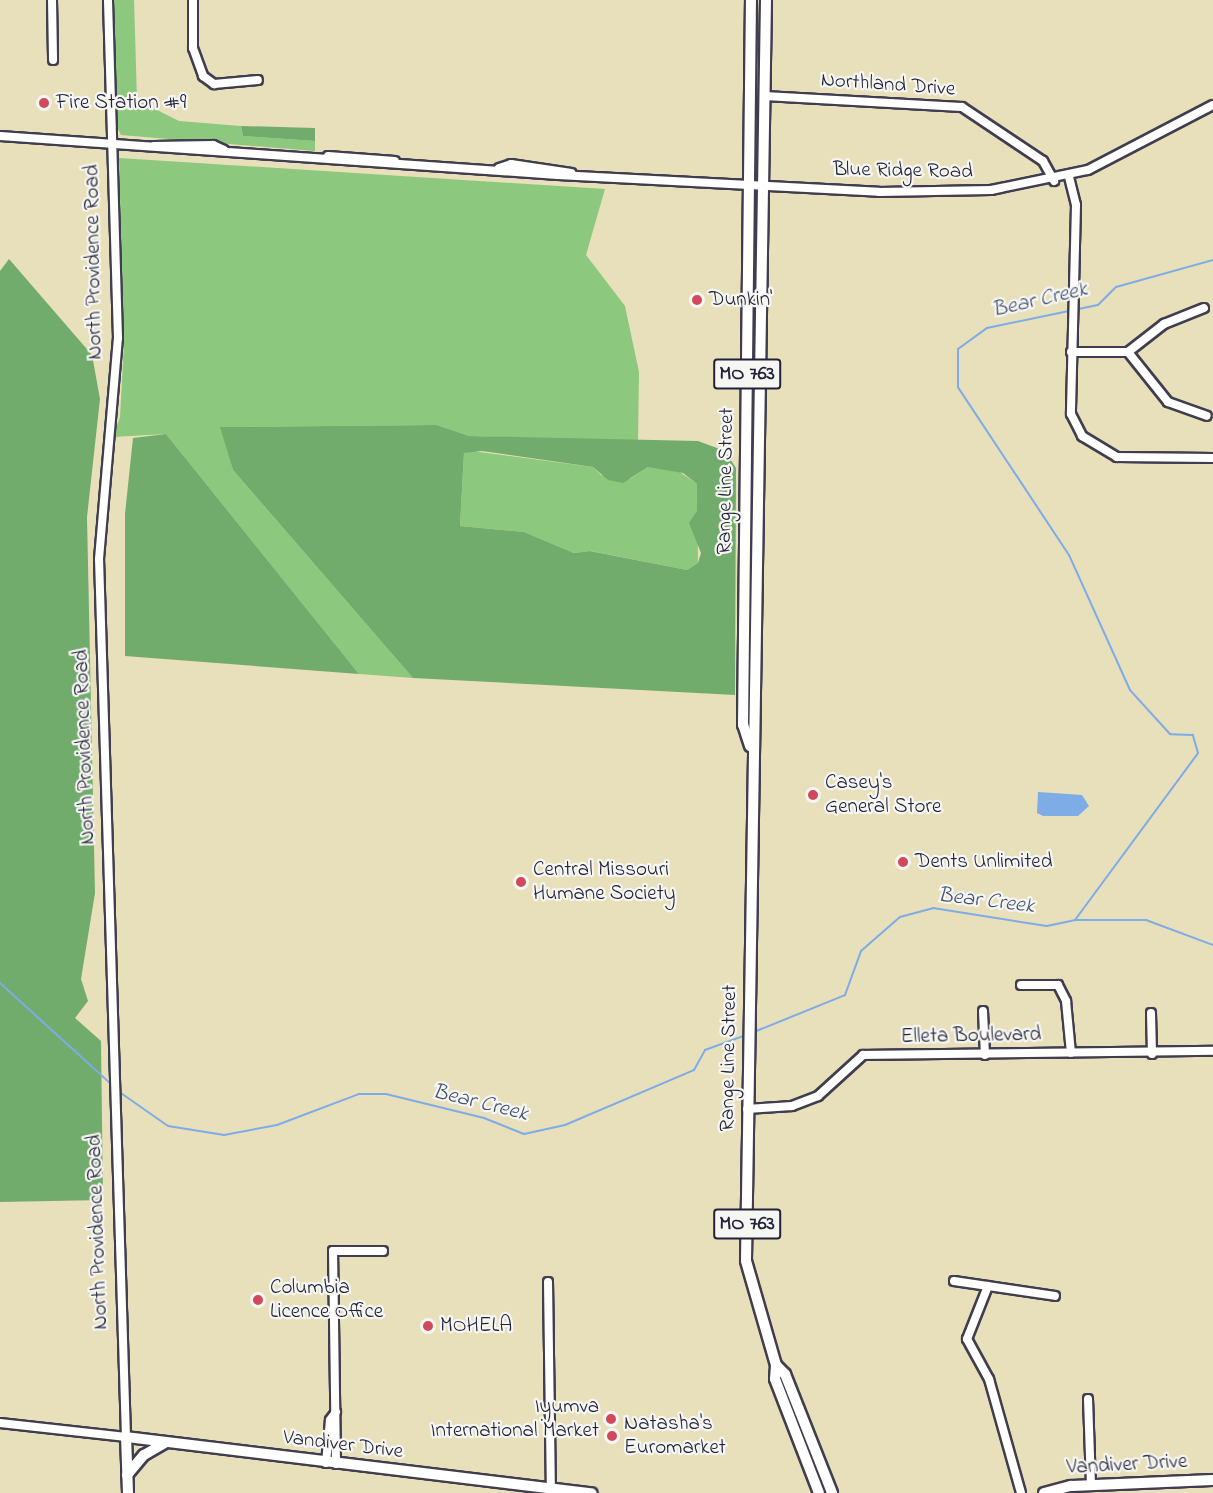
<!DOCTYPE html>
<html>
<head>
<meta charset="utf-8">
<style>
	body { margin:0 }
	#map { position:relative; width:1213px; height:1493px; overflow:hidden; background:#e8dfbb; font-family:"Indie Flower",sans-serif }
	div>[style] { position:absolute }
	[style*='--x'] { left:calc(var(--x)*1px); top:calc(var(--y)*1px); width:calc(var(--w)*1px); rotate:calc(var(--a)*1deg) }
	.green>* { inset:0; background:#8cc87d }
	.forest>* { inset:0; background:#71ac6c }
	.water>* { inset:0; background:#7dace7 }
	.stream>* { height:2px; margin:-1px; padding:0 1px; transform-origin:1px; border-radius:1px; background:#7dace7 }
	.roads { filter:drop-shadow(2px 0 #403e4e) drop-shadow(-2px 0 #403e4e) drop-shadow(0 2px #403e4e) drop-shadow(0 -2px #403e4e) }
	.minor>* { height:8px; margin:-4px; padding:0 4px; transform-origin:4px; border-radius:4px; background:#fff }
	.major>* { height:10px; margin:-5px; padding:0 5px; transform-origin:5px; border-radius:5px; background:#fff }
	.dots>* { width:16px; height:16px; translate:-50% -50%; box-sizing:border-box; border:3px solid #f6f6f2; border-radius:50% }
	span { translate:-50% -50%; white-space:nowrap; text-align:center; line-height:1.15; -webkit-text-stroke:4.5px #f6f6f2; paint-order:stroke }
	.shield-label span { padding:2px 4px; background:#f6f6f2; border:2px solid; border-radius:4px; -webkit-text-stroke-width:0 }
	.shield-label { font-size:20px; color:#22223b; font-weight:700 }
	.street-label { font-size:21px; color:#22223b }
	.poi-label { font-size:21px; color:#22223b }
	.left { translate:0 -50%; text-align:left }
	.right { translate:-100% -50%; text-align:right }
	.water-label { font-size:22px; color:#425277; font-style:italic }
</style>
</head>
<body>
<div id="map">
	<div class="green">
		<i style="clip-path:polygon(113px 0,134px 0,137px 100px,179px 121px,241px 126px,243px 136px,315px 141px,315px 151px,121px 135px,116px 125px)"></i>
		<i style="clip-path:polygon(119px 158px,605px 189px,586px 255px,625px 306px,639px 372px,638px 441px,469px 436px,437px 425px,221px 427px,233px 470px,413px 678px,359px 674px,166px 434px,113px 437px,120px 417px,124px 344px)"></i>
		<i style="clip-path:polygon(472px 451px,593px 467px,601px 475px,630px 479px,648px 467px,674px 468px,697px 484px,698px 563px,687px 570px,591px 551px,574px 553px,524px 532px,460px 526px,464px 453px)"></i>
	</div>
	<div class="forest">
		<i style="clip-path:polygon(241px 126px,315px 128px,315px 141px,243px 136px)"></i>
		<i style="clip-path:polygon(9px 259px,92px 355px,100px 399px,87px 517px,95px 893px,81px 979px,88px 1001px,75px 1018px,101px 1041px,103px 1200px,0 1202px,0 271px)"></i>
		<i style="clip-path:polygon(evenodd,437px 425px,469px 436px,698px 441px,725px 451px,736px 468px,735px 695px,413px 678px,233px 470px,220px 427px,437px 425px,482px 451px,593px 467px,608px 480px,623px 483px,648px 467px,683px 473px,697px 484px,697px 511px,689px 523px,701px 553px,698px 563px,687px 570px,590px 551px,574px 553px,524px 532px,460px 526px,464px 453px,482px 451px)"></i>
		<i style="clip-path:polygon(166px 434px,359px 674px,125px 656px,125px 514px,133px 438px)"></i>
	</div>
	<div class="water">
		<i style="clip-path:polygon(1038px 792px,1082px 795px,1089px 806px,1078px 816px,1043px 816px,1037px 813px)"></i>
	</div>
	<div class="stream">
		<i style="--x:1075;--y:920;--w:71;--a:0"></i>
		<i style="--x:1146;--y:920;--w:72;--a:20.5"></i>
		<i style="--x:0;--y:983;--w:151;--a:42.3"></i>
		<i style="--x:754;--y:1032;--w:98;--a:-22.1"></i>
		<i style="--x:845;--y:995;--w:47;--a:-70"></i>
		<i style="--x:861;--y:951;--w:52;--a:-41.1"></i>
		<i style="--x:900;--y:917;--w:34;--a:-15"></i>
		<i style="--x:933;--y:908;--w:115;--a:9"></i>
		<i style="--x:1047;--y:926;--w:29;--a:-12"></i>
		<i style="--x:1075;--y:920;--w:207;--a:-53.6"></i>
		<i style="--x:1198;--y:753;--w:19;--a:-106"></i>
		<i style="--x:1193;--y:735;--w:23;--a:-178"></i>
		<i style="--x:1170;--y:734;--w:59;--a:-132.3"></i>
		<i style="--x:1130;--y:690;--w:148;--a:-114.3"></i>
		<i style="--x:1069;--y:555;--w:201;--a:-123.5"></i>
		<i style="--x:958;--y:387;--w:38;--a:-90"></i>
		<i style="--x:958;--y:349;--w:36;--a:-36"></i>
		<i style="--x:987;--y:328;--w:113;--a:-11.7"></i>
		<i style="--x:1098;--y:305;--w:25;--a:-45"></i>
		<i style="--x:1116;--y:287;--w:101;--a:-15.6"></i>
		<i style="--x:118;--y:1091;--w:61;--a:35"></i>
		<i style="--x:168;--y:1126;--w:57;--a:9.1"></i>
		<i style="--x:224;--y:1135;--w:54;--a:-10.7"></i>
		<i style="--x:277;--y:1125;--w:88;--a:-20.7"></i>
		<i style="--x:359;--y:1094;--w:27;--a:0"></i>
		<i style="--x:386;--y:1094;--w:101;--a:13.8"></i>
		<i style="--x:484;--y:1118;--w:43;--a:21.8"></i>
		<i style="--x:524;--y:1134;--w:42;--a:-12.4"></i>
		<i style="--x:565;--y:1125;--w:140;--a:-23.1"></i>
		<i style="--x:694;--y:1070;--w:23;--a:-61"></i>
		<i style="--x:705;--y:1050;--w:44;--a:-20.1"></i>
	</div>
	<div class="roads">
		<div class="minor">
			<i style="--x:52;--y:0;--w:60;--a:89"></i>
			<i style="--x:193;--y:0;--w:48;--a:90"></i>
			<i style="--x:193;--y:48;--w:30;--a:70"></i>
			<i style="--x:203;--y:76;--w:14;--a:36"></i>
			<i style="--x:214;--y:84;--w:44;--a:-5.2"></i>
			<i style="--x:764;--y:96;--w:198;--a:3.2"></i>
			<i style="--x:962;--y:107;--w:97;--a:33.7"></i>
			<i style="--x:1043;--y:161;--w:23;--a:61"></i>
			<i style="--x:0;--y:136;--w:559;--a:4"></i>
			<i style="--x:558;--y:175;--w:321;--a:3"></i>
			<i style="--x:879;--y:192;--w:112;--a:-1"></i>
			<i style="--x:991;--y:190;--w:99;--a:-11.7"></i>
			<i style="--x:1088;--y:170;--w:141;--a:-27.5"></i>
			<i style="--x:154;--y:146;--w:59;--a:-1"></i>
			<i style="--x:213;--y:145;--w:12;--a:24"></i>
			<i style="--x:328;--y:156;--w:67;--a:4.3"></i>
			<i style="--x:499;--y:168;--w:13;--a:-18"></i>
			<i style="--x:511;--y:164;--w:61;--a:8.5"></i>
			<i style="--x:1069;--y:177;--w:29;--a:76"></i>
			<i style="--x:1076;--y:205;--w:209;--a:91.4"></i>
			<i style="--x:1071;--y:414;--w:25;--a:63"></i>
			<i style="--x:1082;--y:436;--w:41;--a:31"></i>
			<i style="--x:1117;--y:457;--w:96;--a:0.6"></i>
			<i style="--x:1071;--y:352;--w:57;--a:0"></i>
			<i style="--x:1128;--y:352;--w:46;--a:-37.9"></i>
			<i style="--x:1164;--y:324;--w:43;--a:-21.8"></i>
			<i style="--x:1128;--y:352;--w:64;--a:51.3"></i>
			<i style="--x:1168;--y:402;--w:41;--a:19.7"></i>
			<i style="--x:1021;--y:985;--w:37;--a:0"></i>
			<i style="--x:1058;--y:985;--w:18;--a:63"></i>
			<i style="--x:1066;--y:1001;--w:52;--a:84.5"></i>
			<i style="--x:983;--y:1011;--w:44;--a:87.4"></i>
			<i style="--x:1151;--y:1013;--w:41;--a:88.6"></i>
			<i style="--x:747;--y:1109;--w:45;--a:-3.8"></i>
			<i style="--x:792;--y:1106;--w:28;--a:-21"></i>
			<i style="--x:818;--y:1096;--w:61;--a:-42.3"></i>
			<i style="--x:863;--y:1055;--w:350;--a:-0.7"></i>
			<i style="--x:954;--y:1281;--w:102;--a:8.4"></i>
			<i style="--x:548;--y:1282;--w:207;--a:89.2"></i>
			<i style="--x:988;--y:1286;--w:57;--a:111.6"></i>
			<i style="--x:967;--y:1339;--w:46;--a:61.2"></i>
			<i style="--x:989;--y:1379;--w:118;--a:74.3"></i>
			<i style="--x:1088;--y:1399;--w:85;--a:88"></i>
			<i style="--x:0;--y:1423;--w:127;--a:6.3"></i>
			<i style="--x:126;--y:1437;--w:878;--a:-91.76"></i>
			<i style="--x:99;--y:559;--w:222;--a:-85.1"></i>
			<i style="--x:118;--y:338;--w:338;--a:-91.7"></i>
			<i style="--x:326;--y:1463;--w:43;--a:-84.7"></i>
			<i style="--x:330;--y:1420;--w:10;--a:-53"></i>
			<i style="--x:336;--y:1464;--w:213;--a:-90.8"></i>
			<i style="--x:333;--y:1251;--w:50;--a:0"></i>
		</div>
		<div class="major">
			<i style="--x:766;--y:0;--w:1261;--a:90.91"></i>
			<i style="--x:746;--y:1261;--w:108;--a:73.9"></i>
			<i style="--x:776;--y:1365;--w:14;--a:94"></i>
			<i style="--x:775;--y:1379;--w:122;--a:68.9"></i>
			<i style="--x:750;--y:746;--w:22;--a:-108"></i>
			<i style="--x:743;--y:725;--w:725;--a:-89.37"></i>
			<i style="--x:776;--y:1365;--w:13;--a:45"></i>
			<i style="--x:785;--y:1374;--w:128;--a:68.4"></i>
			<i style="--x:127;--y:1475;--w:26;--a:-50"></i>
			<i style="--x:144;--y:1455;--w:24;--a:-30"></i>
			<i style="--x:128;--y:1493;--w:56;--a:-92"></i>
			<i style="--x:126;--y:1437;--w:469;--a:6.9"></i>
			<i style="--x:1044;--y:1493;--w:28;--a:-15"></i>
			<i style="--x:1071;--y:1486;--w:142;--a:-2.4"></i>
		</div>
	</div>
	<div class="dots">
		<i style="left:44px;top:103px;background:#d1495b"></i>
		<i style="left:697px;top:300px;background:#d1495b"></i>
		<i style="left:813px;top:795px;background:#d1495b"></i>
		<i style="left:903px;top:862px;background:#d1495b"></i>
		<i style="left:521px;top:882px;background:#d1495b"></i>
		<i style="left:258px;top:1300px;background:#d1495b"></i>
		<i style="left:428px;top:1326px;background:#d1495b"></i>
		<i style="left:611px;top:1419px;background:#d1495b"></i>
		<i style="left:612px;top:1436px;background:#d1495b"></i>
	</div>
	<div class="shield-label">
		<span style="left:747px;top:374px">MO 763</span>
		<span style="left:747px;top:1224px">MO 763</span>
	</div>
	<div class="street-label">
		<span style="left:888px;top:85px;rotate:4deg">Northland Drive</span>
		<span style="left:903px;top:171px;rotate:1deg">Blue Ridge Road</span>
		<span style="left:94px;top:262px;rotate:-91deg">North Providence Road</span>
		<span style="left:726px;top:481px;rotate:-89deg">Range Line Street</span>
		<span style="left:85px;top:747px;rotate:-92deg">North Providence Road</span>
		<span style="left:971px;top:1036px;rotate:-1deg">Elleta Boulevard</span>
		<span style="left:729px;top:1058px;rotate:-89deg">Range Line Street</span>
		<span style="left:98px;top:1232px;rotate:-92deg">North Providence Road</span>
		<span style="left:343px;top:1445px;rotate:7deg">Vandiver Drive</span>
		<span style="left:1127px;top:1465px;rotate:-3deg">Vandiver Drive</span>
	</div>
	<div class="poi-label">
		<span class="left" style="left:56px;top:103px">Fire Station #9</span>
		<span class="left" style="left:709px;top:300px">Dunkin'</span>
		<span class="left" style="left:825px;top:795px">Casey's<br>General Store</span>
		<span class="left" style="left:915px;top:862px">Dents Unlimited</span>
		<span class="left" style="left:533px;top:882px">Central Missouri<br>Humane Society</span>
		<span class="left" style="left:270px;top:1300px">Columbia<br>Licence Office</span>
		<span class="left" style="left:440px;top:1326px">MOHELA</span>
		<span class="right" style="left:599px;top:1419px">Iyumva<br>International Market</span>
		<span class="left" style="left:624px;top:1436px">Natasha's<br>Euromarket</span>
	</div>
	<div class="water-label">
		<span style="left:1040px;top:301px;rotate:-13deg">Bear Creek</span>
		<span style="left:986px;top:902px;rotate:7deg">Bear Creek</span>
		<span style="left:480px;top:1104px;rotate:14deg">Bear Creek</span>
	</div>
</div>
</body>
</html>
